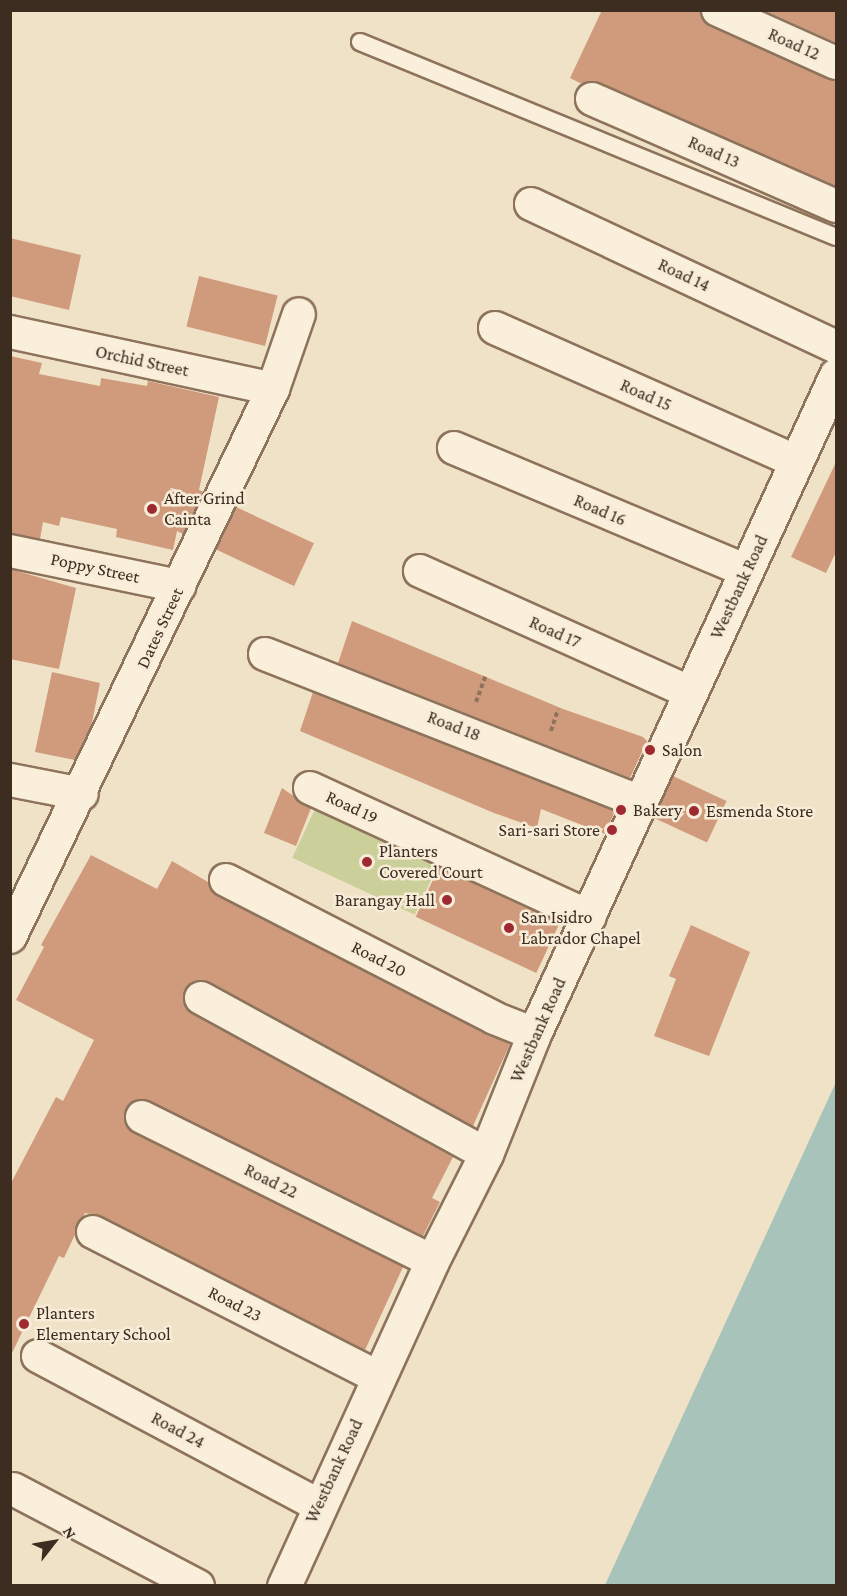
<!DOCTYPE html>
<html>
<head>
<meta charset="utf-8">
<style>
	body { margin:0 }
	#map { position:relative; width:847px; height:1596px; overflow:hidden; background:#f0e2c7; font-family:"Crimson Pro",serif }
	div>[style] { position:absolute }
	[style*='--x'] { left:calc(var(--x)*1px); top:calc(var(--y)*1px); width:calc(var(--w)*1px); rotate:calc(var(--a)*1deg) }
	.green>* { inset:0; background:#cbcf9a; transform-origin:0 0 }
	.water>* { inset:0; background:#a8c4ba }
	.building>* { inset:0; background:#cf9b7c; transform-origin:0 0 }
	.path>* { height:4px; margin-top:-2px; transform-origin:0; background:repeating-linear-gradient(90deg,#8d735b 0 4.5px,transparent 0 7.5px) }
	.roads { filter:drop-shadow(2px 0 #8d735b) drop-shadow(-2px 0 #8d735b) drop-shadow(0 2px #8d735b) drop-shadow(0 -2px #8d735b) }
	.lane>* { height:16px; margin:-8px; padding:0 8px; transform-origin:8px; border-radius:8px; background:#faefdb }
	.street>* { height:32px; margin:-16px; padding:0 16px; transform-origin:16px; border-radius:16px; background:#faefdb }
	.secondary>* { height:33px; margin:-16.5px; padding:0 16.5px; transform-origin:16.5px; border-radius:16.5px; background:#faefdb }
	.dots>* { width:16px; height:16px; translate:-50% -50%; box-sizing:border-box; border:3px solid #f7ecd7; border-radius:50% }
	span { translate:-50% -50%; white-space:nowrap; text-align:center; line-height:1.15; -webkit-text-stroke:5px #f7ecd7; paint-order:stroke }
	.street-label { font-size:18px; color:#3d2c20 }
	.poi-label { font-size:18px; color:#3d2c20 }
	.left { translate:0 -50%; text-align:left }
	.right { translate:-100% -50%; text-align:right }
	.frame { position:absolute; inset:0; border:12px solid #3d2c20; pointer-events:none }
	.north { position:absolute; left:24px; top:1512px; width:60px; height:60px; -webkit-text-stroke:4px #f7ecd7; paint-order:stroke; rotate:59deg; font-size:16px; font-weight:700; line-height:24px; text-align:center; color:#3d2c20 }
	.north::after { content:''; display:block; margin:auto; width:21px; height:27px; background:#3d2c20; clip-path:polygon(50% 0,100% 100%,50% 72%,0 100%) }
</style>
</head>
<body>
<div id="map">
	<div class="green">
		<i style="left:316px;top:807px;width:135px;height:56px;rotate:25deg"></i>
	</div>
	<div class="water">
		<i style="clip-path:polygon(836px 1082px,836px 1585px,605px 1585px)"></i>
	</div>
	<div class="building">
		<i style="clip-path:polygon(602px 10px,700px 10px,711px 26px,837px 81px,837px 187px,599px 83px,582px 84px,570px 78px)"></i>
		<i style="clip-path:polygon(763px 10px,837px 10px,837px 43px)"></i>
		<i style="clip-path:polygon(10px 238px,81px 255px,69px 310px,10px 296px)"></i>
		<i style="left:199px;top:276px;width:81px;height:52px;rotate:14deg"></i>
		<i style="clip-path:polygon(10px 356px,42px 363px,39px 374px,100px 386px,101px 378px,147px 386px,148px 381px,219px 397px,199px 490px,204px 492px,183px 534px,177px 531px,173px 550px,116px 537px,117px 529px,61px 517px,59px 526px,43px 522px,40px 539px,10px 533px)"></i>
		<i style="clip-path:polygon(837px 460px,837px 550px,826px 573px,791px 557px)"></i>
		<i style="left:236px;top:507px;width:86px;height:47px;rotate:25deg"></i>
		<i style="clip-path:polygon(10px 569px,76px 588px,59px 669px,10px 659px)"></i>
		<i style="clip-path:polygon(352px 621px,563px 709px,643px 737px,647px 741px,630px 778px,338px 663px)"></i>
		<i style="clip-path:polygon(52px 672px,100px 683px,91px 727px,75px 760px,35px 752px)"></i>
		<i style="clip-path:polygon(313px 692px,615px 811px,605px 834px,541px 809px,537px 828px,494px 813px,300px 731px)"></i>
		<i style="left:673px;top:776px;width:59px;height:46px;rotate:25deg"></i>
		<i style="clip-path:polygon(282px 788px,311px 808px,296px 846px,264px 833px)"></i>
		<i style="clip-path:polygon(91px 855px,157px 889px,172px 861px,208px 882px,218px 896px,510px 1044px,473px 1126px,210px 982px,192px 982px,185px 990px,185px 1007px,192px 1014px,453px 1157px,432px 1198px,440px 1202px,423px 1236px,150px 1101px,133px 1102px,126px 1110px,127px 1126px,134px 1133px,403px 1267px,365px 1350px,101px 1216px,85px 1213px,64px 1258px,59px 1256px,10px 1357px,10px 1185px,56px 1097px,63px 1101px,94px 1040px,16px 1000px,44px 947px,41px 945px)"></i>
		<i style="left:439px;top:867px;width:133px;height:55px;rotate:25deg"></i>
		<i style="clip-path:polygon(691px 925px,750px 952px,709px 1056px,654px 1036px,676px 979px,669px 976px)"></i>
	</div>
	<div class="path">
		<i style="--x:476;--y:702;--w:27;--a:-70"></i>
		<i style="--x:551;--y:731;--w:23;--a:-72"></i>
	</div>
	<div class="roads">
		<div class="lane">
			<i style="--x:360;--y:42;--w:514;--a:22.28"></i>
		</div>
		<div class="street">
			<i style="--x:718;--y:10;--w:129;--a:24.2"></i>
			<i style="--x:592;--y:99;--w:266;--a:23.7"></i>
			<i style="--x:531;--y:204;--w:337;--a:25.1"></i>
			<i style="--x:495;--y:328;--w:330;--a:23.9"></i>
			<i style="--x:10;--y:332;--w:269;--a:12.2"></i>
			<i style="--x:454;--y:448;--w:317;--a:22.8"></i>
			<i style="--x:10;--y:551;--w:173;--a:11.7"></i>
			<i style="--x:420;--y:571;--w:297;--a:24.2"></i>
			<i style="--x:265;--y:654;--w:404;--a:21.5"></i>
			<i style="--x:10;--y:780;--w:73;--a:11"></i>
			<i style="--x:310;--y:788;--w:308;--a:24.7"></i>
			<i style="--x:226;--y:880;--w:301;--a:27.2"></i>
			<i style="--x:494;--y:1018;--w:43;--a:21.8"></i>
			<i style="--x:10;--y:937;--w:608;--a:-64.36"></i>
			<i style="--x:273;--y:389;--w:79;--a:-70.9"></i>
			<i style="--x:201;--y:998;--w:325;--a:28.7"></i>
			<i style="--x:142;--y:1117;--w:324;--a:26.4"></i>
			<i style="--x:93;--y:1232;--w:320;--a:27"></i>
			<i style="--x:38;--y:1356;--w:317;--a:28"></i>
			<i style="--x:13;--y:1489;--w:209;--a:27.7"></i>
		</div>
		<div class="secondary">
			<i style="--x:284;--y:1586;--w:357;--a:-65.5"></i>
			<i style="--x:432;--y:1261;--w:120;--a:-63.2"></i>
			<i style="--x:486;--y:1154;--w:129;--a:-68.2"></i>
			<i style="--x:534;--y:1034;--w:725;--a:-65.38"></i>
		</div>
	</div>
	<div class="dots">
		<i style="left:152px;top:509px;background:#9e2930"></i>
		<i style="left:650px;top:750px;background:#9e2930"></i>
		<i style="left:621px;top:810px;background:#9e2930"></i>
		<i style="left:694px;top:811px;background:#9e2930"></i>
		<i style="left:612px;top:830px;background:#9e2930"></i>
		<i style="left:367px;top:862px;background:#9e2930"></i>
		<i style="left:447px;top:900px;background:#9e2930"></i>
		<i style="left:509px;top:928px;background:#9e2930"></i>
		<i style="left:24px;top:1324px;background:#9e2930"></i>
	</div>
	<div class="street-label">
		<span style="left:794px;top:44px;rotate:24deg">Road 12</span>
		<span style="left:714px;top:152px;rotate:24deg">Road 13</span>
		<span style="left:684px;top:275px;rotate:25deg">Road 14</span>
		<span style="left:142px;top:361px;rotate:12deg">Orchid Street</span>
		<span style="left:646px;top:395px;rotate:24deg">Road 15</span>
		<span style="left:600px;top:510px;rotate:23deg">Road 16</span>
		<span style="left:95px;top:568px;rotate:12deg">Poppy Street</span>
		<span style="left:739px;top:587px;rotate:-65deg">Westbank Road</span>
		<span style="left:160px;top:628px;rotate:-65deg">Dates Street</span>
		<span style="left:555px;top:632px;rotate:24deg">Road 17</span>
		<span style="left:454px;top:726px;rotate:21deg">Road 18</span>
		<span style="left:352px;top:807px;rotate:25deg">Road 19</span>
		<span style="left:379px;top:959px;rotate:27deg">Road 20</span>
		<span style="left:538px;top:1030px;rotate:-66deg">Westbank Road</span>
		<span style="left:271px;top:1181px;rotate:26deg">Road 22</span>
		<span style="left:235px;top:1304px;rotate:27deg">Road 23</span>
		<span style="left:178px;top:1430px;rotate:28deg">Road 24</span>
		<span style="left:334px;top:1471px;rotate:-65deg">Westbank Road</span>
	</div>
	<div class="poi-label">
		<span class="left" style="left:164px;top:509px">After Grind<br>Cainta</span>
		<span class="left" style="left:662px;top:750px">Salon</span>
		<span class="left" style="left:633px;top:810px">Bakery</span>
		<span class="left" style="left:706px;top:811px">Esmenda Store</span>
		<span class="right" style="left:600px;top:830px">Sari-sari Store</span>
		<span class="left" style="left:379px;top:862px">Planters<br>Covered Court</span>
		<span class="right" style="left:435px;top:900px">Barangay Hall</span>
		<span class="left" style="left:521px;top:928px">San Isidro<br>Labrador Chapel</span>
		<span class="left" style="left:36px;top:1324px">Planters<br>Elementary School</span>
	</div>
	<div class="frame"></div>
	<div class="north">N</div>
</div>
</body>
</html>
